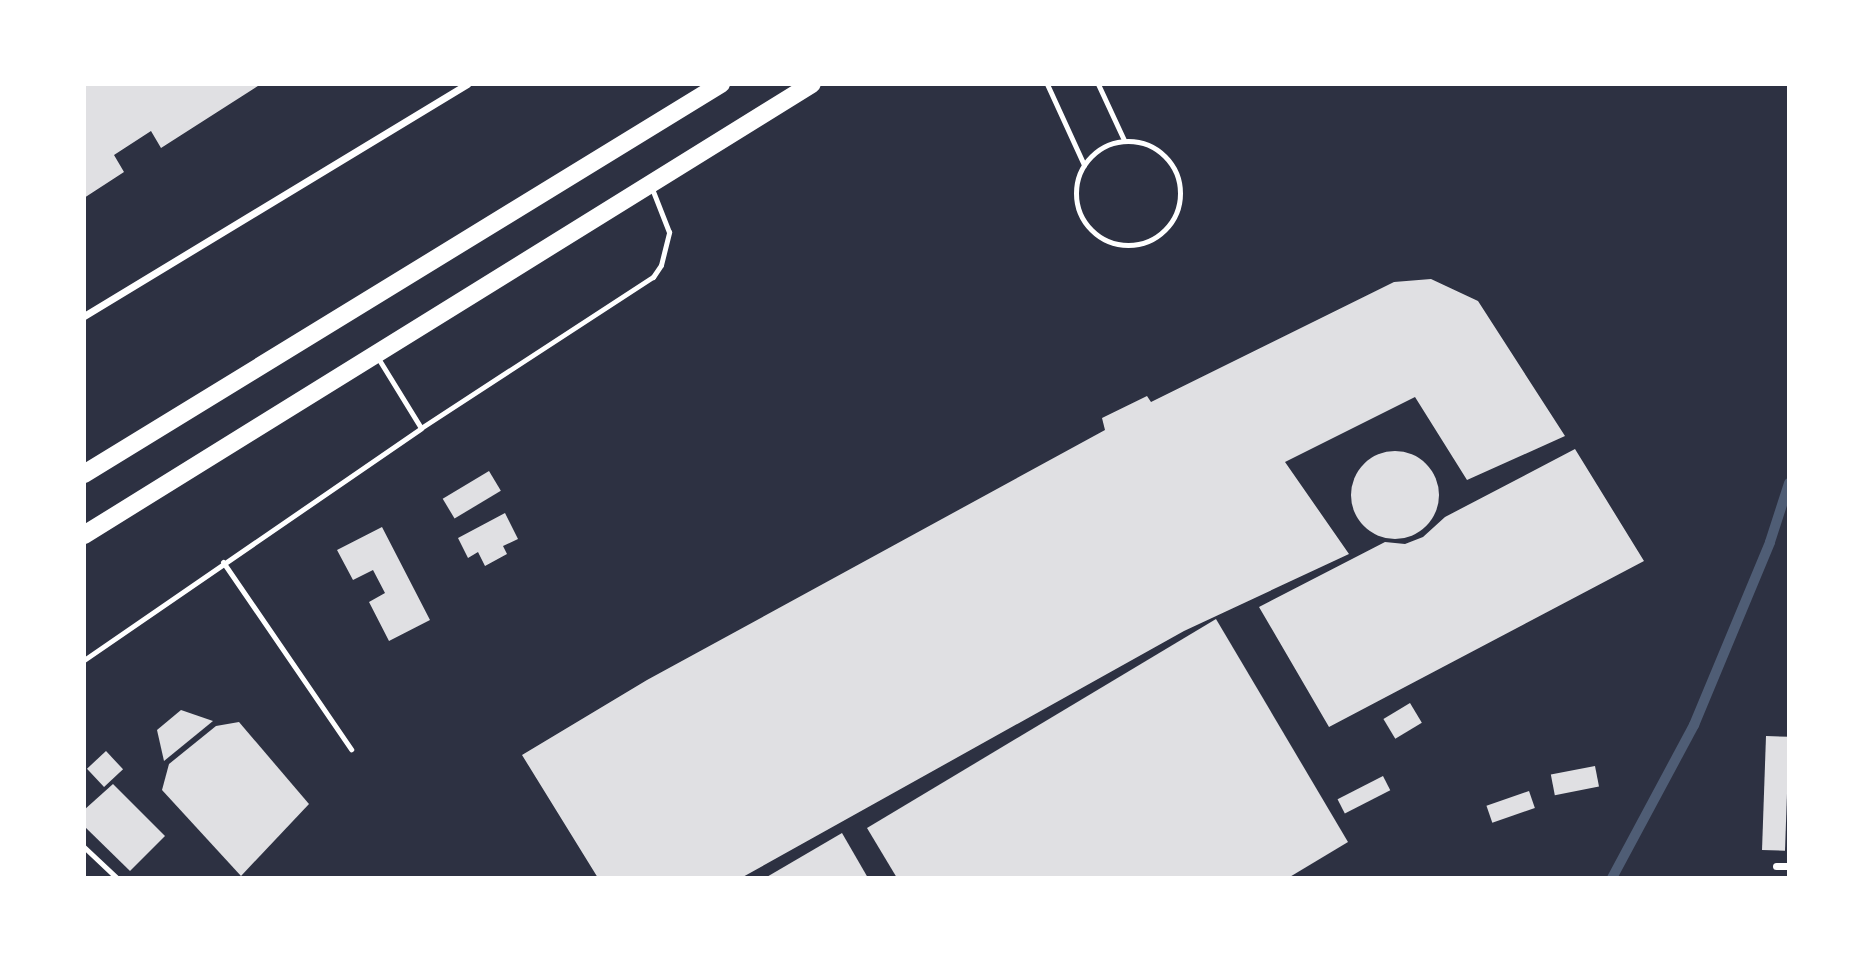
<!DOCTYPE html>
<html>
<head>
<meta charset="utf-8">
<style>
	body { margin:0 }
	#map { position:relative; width:1873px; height:962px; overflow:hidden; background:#2d3142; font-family:Lato,sans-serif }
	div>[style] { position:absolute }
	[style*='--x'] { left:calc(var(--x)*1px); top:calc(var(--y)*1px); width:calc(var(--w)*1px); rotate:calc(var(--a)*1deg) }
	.stream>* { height:10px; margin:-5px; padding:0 5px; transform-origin:5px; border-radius:5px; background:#4f5d75 }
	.building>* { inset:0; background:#e0e0e3; transform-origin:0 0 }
	.round { border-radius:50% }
	.service>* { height:5px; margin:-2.5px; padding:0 2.5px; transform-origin:2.5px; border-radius:2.5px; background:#fff }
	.service>.ring { margin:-2.5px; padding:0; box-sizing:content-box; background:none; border:5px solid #fff; border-radius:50% }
	.minor>* { height:7px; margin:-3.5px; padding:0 3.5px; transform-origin:3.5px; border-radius:3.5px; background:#fff }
	.primary>* { height:18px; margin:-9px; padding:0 9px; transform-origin:9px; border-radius:9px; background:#fff }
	span { translate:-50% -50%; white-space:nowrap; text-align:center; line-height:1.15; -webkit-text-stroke:5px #fff; paint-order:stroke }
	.frame { position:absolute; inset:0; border:86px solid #fff; pointer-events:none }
</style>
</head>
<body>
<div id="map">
	<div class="stream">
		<i style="--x:1612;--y:878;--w:174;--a:-61.8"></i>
		<i style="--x:1694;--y:725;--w:198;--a:-67.4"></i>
		<i style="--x:1770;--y:542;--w:62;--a:-72.1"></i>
	</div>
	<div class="building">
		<i style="clip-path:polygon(84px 84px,261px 84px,161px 148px,151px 131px,114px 155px,124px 172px,84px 198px)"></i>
		<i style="clip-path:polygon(1431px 279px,1478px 301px,1565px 436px,1467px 480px,1415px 397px,1285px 462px,1349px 554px,1184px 631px,741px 878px,598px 878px,522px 755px,647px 680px,1105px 430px,1102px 418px,1147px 396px,1151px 402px,1394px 282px)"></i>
		<i style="clip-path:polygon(1575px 449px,1644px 561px,1329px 727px,1259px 607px,1385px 542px,1405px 544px,1423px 537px,1445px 517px)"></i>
		<i class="round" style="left:1351px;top:451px;width:88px;height:88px"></i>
		<i style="left:489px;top:471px;width:23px;height:54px;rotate:59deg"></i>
		<i style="clip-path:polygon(505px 513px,518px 539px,503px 546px,507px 554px,485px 566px,478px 552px,468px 558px,458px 538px)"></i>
		<i style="clip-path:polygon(382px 527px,430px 620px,389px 641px,369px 602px,385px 593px,373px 570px,353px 580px,337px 550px)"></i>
		<i style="clip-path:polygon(1216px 619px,1348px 842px,1288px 878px,897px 878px,867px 828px)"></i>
		<i style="left:1410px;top:703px;width:23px;height:31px;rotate:59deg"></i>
		<i style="clip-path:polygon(181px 710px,213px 721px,164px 761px,157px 730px)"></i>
		<i style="clip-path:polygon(239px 722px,309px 804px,241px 876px,162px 790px,169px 764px,216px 726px)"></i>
		<i style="left:1766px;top:736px;width:23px;height:114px;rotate:2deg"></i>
		<i style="left:106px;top:751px;width:25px;height:26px;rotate:47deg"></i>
		<i style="left:1595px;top:766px;width:21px;height:45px;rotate:79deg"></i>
		<i style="left:1383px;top:776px;width:16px;height:51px;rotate:63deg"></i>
		<i style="clip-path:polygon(113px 784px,165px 836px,130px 871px,84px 826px,84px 810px)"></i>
		<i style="left:1529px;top:791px;width:18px;height:45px;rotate:71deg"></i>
		<i style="clip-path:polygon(842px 833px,868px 878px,765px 878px)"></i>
	</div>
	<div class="service">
		<i style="--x:1047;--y:84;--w:89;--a:65.4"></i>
		<i style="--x:1098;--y:84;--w:62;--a:65.1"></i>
		<i class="ring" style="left:1076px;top:141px;width:99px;height:99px"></i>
		<i style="--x:378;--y:358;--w:82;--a:58.4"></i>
		<i style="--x:223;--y:562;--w:227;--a:55.6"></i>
		<i style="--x:84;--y:660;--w:409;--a:-34.5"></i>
		<i style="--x:421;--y:428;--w:277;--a:-33.1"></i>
		<i style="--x:653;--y:277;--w:14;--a:-56"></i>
		<i style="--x:661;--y:265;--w:34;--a:-76"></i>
		<i style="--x:669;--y:232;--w:49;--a:-111.4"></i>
		<i style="--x:84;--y:847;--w:45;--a:43.2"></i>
	</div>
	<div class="minor">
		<i style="--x:84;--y:316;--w:448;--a:-31.2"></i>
		<i style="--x:1776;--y:866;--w:13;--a:0"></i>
	</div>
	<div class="primary">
		<i style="--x:84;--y:474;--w:747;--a:-31.48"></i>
		<i style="--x:84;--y:535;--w:856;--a:-31.78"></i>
	</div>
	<div class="frame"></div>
</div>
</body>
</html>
